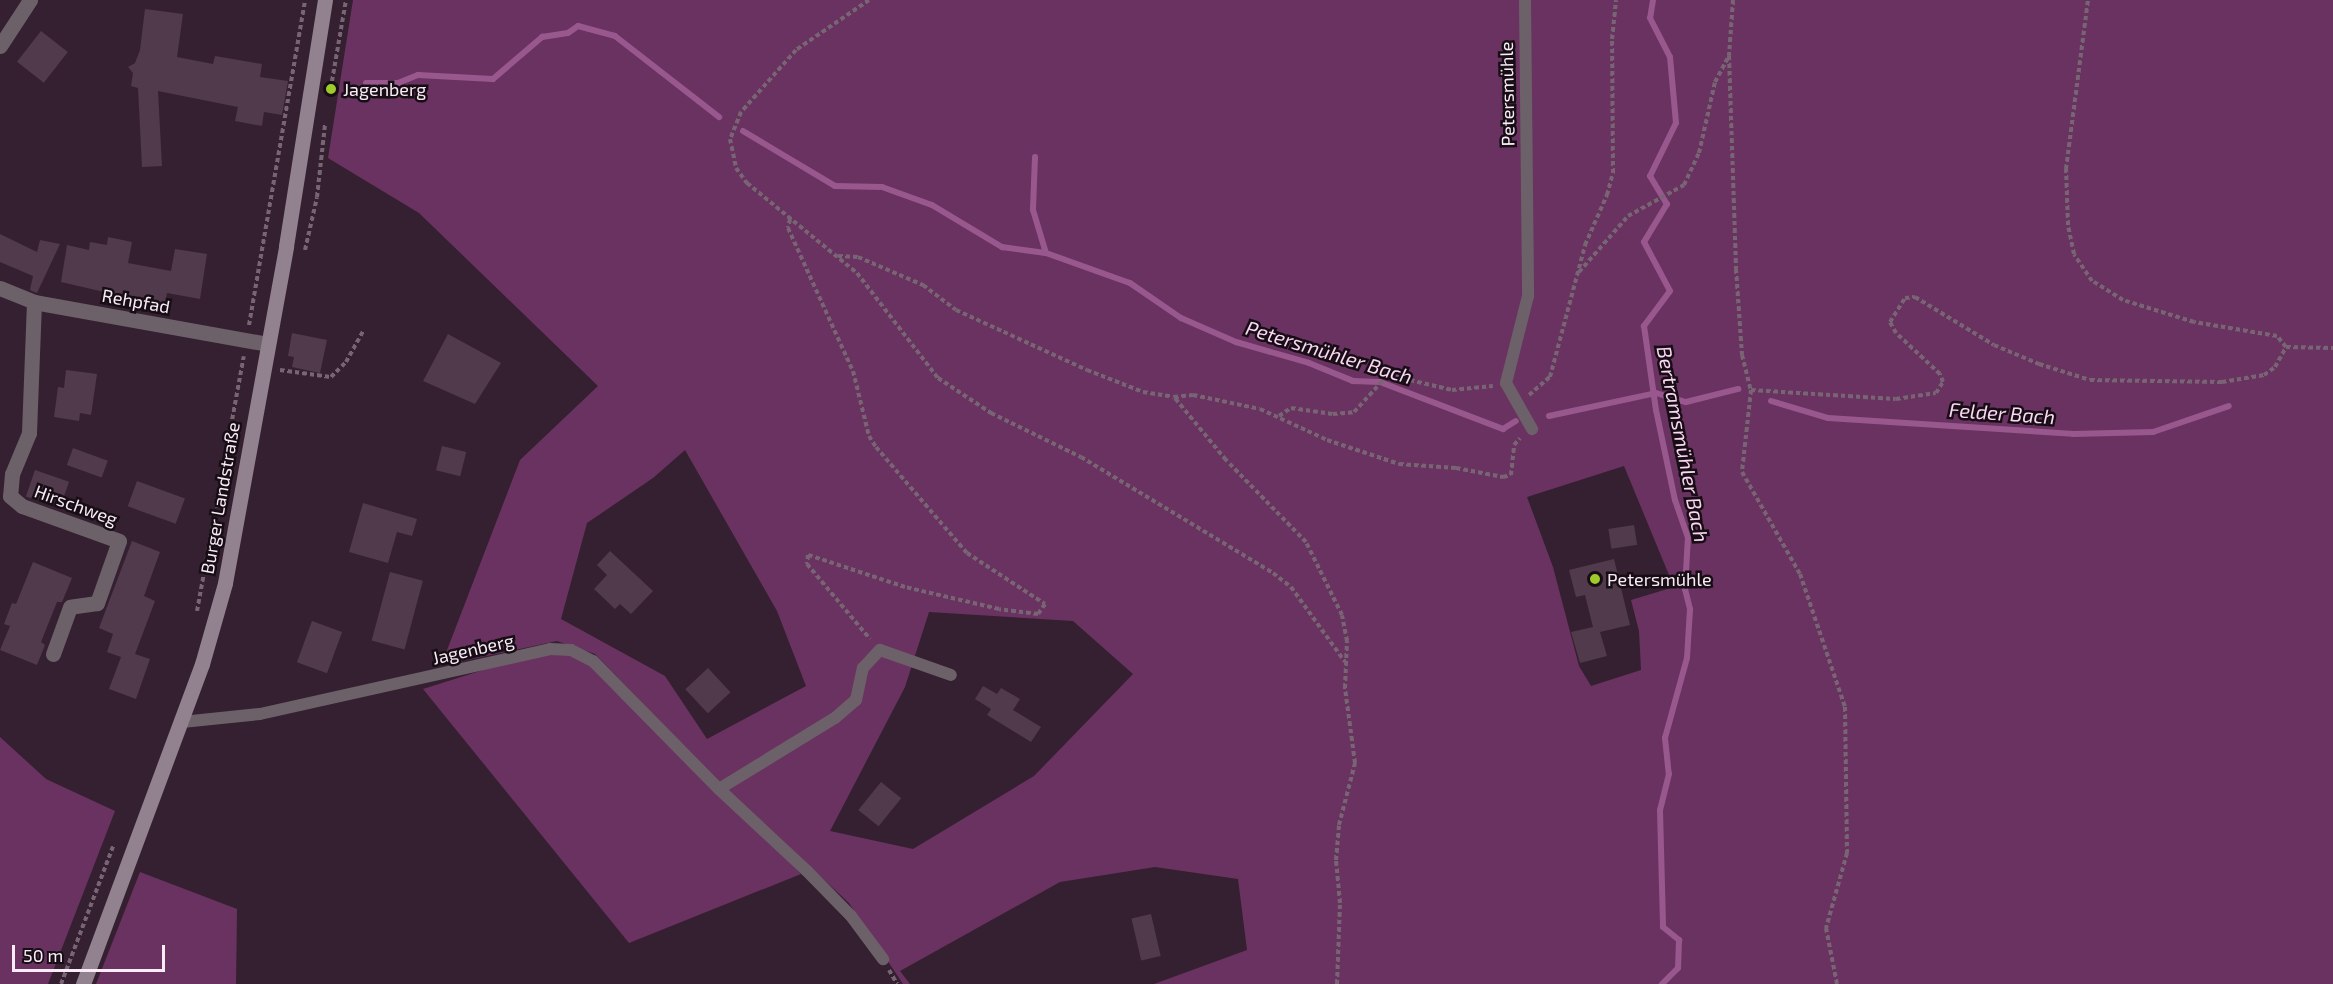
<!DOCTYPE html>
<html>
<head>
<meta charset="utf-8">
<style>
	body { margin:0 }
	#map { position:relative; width:2333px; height:984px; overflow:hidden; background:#352031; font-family:"Exo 2",sans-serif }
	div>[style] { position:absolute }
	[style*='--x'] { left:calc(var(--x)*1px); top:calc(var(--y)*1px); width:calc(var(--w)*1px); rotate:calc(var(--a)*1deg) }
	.green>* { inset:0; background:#6a3260 }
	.stream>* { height:6px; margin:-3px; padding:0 3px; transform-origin:3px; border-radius:3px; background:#99588d }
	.building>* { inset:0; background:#503a4b; transform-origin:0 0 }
	.path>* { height:4px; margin-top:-2px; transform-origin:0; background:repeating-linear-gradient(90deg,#786574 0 4.5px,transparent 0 7.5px) }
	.lane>* { height:12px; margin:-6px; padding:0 6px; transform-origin:6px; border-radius:6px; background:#6c6169 }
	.street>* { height:15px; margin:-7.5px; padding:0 7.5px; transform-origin:7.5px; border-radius:7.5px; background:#6c6169 }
	.secondary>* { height:15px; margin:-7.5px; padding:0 7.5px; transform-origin:7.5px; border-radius:7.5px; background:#92818e }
	.dots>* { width:16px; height:16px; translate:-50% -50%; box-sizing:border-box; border:3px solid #170e15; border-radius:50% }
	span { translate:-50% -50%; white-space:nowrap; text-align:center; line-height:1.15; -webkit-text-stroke:5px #170e15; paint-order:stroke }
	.poi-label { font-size:18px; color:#faecf7 }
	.left { translate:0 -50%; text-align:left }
	.street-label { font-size:18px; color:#faecf7 }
	.water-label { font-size:20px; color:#fcd7f4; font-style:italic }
	.scale { position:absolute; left:12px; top:945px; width:153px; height:27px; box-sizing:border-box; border:3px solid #faecf7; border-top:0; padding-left:8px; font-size:18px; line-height:21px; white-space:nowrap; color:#faecf7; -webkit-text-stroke:4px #170e15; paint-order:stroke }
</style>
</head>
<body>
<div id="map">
	<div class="green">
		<i style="clip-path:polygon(evenodd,353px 0,2333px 0,2333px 984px,1154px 984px,1247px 950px,1238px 879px,1155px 867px,1060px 882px,900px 971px,910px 984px,903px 984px,849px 903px,714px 777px,595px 654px,557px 641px,449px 664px,444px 658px,520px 460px,598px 386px,419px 213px,328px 158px,353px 0,685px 450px,777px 611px,806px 686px,707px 739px,665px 676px,561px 619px,587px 523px,653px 478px,685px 450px,353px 0,1624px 466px,1674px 587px,1631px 600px,1639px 631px,1641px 670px,1591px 686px,1579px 666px,1553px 567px,1527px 497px,1624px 466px,353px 0,929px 612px,1073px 621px,1133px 674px,1034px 776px,913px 849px,830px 831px,905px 687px,929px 612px)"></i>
		<i style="clip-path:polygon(550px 649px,593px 661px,801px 874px,629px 943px,423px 689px)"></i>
		<i style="clip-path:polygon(0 737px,46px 779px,115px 811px,48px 984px,0 984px)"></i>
		<i style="clip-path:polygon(140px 872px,237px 909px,236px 984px,96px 984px)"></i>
	</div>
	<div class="stream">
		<i style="--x:1653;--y:0;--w:18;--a:99"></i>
		<i style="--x:1650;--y:18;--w:44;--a:62.9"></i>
		<i style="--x:1670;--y:57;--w:66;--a:84.8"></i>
		<i style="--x:1676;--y:123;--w:59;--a:116.1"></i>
		<i style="--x:1650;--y:176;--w:33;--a:59"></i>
		<i style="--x:1667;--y:204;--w:44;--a:121.2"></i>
		<i style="--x:1644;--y:242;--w:55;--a:62"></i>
		<i style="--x:1670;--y:291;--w:44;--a:126.6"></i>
		<i style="--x:1644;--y:326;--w:85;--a:81.9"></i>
		<i style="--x:1656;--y:410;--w:92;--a:78.1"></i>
		<i style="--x:1675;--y:500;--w:39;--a:71"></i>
		<i style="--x:1688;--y:537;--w:52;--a:93.3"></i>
		<i style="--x:1685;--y:589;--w:21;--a:76"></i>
		<i style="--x:1690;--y:609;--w:49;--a:93.5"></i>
		<i style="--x:1687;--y:658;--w:83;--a:105.4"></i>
		<i style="--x:1665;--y:738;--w:36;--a:84"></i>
		<i style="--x:1669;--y:774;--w:37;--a:104"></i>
		<i style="--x:1660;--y:810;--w:117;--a:88.5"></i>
		<i style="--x:1663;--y:927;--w:21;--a:39"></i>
		<i style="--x:1679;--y:940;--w:28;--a:92"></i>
		<i style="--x:1678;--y:968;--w:23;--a:135"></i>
		<i style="--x:366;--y:83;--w:32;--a:0"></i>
		<i style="--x:398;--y:83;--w:22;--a:-22"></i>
		<i style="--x:418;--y:75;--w:75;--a:3.1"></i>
		<i style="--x:493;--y:79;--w:65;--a:-40.6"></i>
		<i style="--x:542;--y:37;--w:26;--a:-9"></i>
		<i style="--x:568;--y:33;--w:12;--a:-35"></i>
		<i style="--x:578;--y:26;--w:38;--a:15"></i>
		<i style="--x:615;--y:36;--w:132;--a:37.9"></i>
		<i style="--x:743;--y:131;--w:107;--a:30.9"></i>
		<i style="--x:835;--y:186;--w:47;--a:1.2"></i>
		<i style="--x:882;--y:187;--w:53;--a:19.8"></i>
		<i style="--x:932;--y:205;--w:82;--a:31"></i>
		<i style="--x:1002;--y:247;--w:44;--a:7.8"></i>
		<i style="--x:1046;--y:253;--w:89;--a:19.7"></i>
		<i style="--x:1130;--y:283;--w:62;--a:34.5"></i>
		<i style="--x:1181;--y:318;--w:60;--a:23.6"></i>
		<i style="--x:1236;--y:342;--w:76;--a:16"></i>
		<i style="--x:1309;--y:363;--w:48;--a:22.2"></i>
		<i style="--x:1353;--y:381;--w:27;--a:2"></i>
		<i style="--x:1380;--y:382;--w:132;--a:20.9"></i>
		<i style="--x:1503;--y:429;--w:15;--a:-32"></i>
		<i style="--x:1035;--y:157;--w:53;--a:92.2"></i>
		<i style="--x:1033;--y:210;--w:45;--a:73.2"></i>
		<i style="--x:1771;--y:401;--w:59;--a:16.6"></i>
		<i style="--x:1828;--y:418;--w:246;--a:3.7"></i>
		<i style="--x:2073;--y:434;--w:80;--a:-1.4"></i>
		<i style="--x:2153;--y:432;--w:80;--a:-18.9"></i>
		<i style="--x:1549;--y:416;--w:109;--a:-12.1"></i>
		<i style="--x:1656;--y:393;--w:31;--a:17"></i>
		<i style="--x:1686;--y:402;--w:54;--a:-14"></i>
	</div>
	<div class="building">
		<i style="clip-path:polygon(145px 9px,183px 14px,177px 57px,213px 64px,215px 56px,262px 64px,260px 77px,288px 81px,282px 115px,264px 112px,262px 126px,235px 121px,238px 107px,158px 91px,162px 166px,142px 167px,138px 88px,131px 86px,133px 73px,128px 67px,135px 63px,140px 50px)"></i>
		<i style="left:41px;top:31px;width:34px;height:39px;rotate:38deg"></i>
		<i style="clip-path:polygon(0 234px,37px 252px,40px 240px,60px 244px,37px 293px,30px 290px,33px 276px,0 262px)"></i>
		<i style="clip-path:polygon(108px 237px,132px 242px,128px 263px,171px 271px,175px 249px,207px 254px,200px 299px,167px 293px,165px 306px,61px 282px,67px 245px,89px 250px,90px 242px,107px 245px)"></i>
		<i style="clip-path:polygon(292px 333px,327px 340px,320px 373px,292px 367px,294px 357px,288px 356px)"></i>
		<i style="clip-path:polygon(448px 334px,501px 363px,475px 404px,423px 381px)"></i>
		<i style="clip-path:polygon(66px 370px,97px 374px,91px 415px,80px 413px,79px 421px,54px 417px,58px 387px,64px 388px)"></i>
		<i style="left:442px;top:446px;width:25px;height:25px;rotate:14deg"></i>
		<i style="left:73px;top:448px;width:37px;height:18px;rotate:20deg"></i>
		<i style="left:35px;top:470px;width:36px;height:28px;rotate:19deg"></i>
		<i style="left:137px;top:481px;width:51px;height:27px;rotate:20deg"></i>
		<i style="clip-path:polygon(363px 503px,417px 519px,412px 536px,397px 532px,388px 563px,349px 552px)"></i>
		<i style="left:1634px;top:525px;width:20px;height:26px;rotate:81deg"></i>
		<i style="clip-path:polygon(132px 541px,160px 552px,144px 596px,155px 601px,135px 654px,150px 659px,136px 699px,109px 689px,121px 657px,107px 652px,113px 634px,99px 628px)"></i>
		<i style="clip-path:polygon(610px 551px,653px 591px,631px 614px,620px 604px,615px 609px,594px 589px,607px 575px,597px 565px)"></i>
		<i style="clip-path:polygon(1614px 559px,1630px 625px,1600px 632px,1607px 656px,1580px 663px,1571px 632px,1593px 627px,1585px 595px,1576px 597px,1569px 570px)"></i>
		<i style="clip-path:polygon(33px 562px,72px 578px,62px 602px,57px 602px,41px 642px,45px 645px,37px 665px,0 650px,10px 626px,4px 624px,12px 603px,16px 604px)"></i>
		<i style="left:390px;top:572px;width:34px;height:71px;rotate:15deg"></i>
		<i style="left:312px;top:621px;width:32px;height:44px;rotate:20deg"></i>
		<i style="left:708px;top:668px;width:33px;height:31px;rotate:47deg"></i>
		<i style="clip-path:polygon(983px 686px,997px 694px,1001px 688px,1020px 699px,1013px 710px,1041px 727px,1031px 742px,987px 715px,991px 709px,975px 699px)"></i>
		<i style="left:881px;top:782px;width:26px;height:36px;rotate:39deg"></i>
		<i style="left:1151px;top:914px;width:43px;height:20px;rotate:77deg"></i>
	</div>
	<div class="path">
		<i style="--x:869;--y:0;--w:88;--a:145.6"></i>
		<i style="--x:796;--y:50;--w:83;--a:131.6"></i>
		<i style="--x:741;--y:112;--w:29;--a:112"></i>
		<i style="--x:730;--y:139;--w:30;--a:78"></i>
		<i style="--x:736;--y:168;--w:19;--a:54"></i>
		<i style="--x:747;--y:183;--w:142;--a:39.3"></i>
		<i style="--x:857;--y:273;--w:133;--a:52.4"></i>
		<i style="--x:938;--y:378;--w:64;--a:33.4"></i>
		<i style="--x:991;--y:413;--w:100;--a:26.1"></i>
		<i style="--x:1081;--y:457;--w:224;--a:31.1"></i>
		<i style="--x:1273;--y:573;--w:23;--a:38"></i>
		<i style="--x:1291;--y:587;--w:92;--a:54.2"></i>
		<i style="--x:1733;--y:0;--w:56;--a:94.1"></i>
		<i style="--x:1729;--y:56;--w:213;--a:88.1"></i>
		<i style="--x:1736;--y:269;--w:86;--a:86"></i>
		<i style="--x:1742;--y:355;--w:36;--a:76"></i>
		<i style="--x:1751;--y:390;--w:82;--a:96.3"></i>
		<i style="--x:1742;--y:472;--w:117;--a:60.4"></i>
		<i style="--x:1800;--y:574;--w:140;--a:71.3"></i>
		<i style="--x:1845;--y:707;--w:146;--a:89.2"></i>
		<i style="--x:1847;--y:853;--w:78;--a:105.6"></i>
		<i style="--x:1826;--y:928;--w:57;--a:78.9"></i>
		<i style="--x:332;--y:81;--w:82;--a:-80.2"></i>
		<i style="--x:790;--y:219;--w:9;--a:103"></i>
		<i style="--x:788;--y:228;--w:157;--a:65.6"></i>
		<i style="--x:853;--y:371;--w:67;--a:76.2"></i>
		<i style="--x:869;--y:436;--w:13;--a:58"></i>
		<i style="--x:876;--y:447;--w:140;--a:49.4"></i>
		<i style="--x:967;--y:553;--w:93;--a:33.2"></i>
		<i style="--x:1045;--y:604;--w:12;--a:125"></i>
		<i style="--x:1038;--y:614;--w:39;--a:-173"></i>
		<i style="--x:999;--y:609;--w:97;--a:-166.8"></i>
		<i style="--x:905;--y:587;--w:102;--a:-161.7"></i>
		<i style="--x:808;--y:555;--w:9;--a:96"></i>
		<i style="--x:807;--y:564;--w:98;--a:50"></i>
		<i style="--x:305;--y:250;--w:54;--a:-77.2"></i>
		<i style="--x:317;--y:197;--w:73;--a:-83.7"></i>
		<i style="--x:838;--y:256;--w:20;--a:3"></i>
		<i style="--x:858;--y:257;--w:71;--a:23.3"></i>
		<i style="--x:923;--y:285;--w:41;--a:37.1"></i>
		<i style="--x:956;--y:310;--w:144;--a:24.6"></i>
		<i style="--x:1087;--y:370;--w:60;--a:21.4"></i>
		<i style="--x:1143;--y:392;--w:31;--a:9"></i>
		<i style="--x:1579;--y:272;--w:74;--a:-48.8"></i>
		<i style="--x:1628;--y:216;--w:64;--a:-29"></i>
		<i style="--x:1684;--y:185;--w:35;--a:-65"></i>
		<i style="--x:1699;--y:153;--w:73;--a:-77.3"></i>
		<i style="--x:1715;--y:82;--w:30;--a:-62"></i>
		<i style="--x:249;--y:325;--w:330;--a:-80.2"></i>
		<i style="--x:2286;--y:347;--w:47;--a:1.2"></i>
		<i style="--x:280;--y:370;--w:51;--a:7.8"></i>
		<i style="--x:331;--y:377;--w:21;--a:-45"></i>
		<i style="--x:346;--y:362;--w:37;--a:-61"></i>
		<i style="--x:1751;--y:390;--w:145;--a:3.6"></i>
		<i style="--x:1896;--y:399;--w:40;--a:-8.5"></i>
		<i style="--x:1936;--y:393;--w:13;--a:-58"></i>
		<i style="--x:1943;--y:382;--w:9;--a:-111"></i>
		<i style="--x:1940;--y:374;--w:60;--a:-137"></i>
		<i style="--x:1896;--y:333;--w:13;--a:-119"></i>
		<i style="--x:1890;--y:322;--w:28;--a:-58"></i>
		<i style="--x:1905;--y:298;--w:10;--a:-6"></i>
		<i style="--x:1915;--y:297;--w:92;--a:31.3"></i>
		<i style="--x:1994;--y:345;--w:49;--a:22.9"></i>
		<i style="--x:2039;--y:364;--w:53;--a:17.4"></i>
		<i style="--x:2090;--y:380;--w:132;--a:0.9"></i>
		<i style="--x:2222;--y:382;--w:43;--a:-9.5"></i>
		<i style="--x:2264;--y:375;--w:14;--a:-36"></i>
		<i style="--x:2275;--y:367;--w:23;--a:-61"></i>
		<i style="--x:2286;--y:347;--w:14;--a:-129"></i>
		<i style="--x:2277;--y:336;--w:84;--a:-170.4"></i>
		<i style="--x:2194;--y:322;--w:74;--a:-162.8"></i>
		<i style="--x:2123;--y:300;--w:36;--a:-148"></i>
		<i style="--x:2092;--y:281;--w:32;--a:-124"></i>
		<i style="--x:2074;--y:254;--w:30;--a:-102"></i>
		<i style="--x:2068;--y:225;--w:56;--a:-92"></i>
		<i style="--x:2066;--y:169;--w:170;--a:-82.6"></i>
		<i style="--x:1529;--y:395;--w:28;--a:-41"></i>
		<i style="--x:1550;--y:377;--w:137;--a:-75.1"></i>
		<i style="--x:1585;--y:245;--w:55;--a:-66.3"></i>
		<i style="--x:1607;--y:195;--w:23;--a:-75"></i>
		<i style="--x:1613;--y:173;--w:134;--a:-90.4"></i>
		<i style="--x:1612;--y:39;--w:39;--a:-84"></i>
		<i style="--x:1279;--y:416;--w:14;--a:-34"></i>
		<i style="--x:1291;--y:408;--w:42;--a:8.1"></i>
		<i style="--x:1333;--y:414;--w:21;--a:-5"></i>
		<i style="--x:1354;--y:412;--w:50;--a:-47.4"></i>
		<i style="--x:1388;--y:375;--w:66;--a:13.2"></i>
		<i style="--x:1452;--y:390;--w:41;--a:-5.6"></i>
		<i style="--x:197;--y:611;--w:259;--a:-79.6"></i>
		<i style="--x:889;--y:970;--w:16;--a:60"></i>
		<i style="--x:61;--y:984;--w:150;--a:-69.3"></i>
		<i style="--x:1337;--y:984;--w:81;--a:-87.9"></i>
		<i style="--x:1340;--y:903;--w:43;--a:-95.3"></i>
		<i style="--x:1336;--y:860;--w:35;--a:-85"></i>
		<i style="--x:1339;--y:825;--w:64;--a:-75.5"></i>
		<i style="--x:1355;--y:763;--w:76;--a:-97.6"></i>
		<i style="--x:1345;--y:688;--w:47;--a:-87.6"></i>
		<i style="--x:1347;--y:641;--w:26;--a:-101"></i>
		<i style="--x:1342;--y:615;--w:81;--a:-116.3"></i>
		<i style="--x:1306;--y:542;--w:115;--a:-134.3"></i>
		<i style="--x:1226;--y:460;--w:82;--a:-129.5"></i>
		<i style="--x:1174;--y:397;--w:19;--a:-6"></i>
		<i style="--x:1193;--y:395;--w:68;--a:11.8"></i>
		<i style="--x:1260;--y:409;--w:74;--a:24.8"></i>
		<i style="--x:1327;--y:440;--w:76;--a:18.4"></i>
		<i style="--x:1399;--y:464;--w:57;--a:4"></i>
		<i style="--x:1456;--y:468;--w:48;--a:10.8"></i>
		<i style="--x:1503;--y:477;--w:8;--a:-14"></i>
		<i style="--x:1511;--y:475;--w:30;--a:-84"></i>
		<i style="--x:1514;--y:445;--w:9;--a:-49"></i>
	</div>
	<div class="lane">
		<i style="--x:1525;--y:0;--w:296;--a:89.4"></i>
		<i style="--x:1528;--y:296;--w:90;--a:104.2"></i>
		<i style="--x:1506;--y:383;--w:53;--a:60.5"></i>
		<i style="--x:182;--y:722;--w:78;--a:-5.9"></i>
		<i style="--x:260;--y:714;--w:297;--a:-12.6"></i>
		<i style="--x:550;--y:649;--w:21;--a:3"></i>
		<i style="--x:571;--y:650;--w:25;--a:27"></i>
		<i style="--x:593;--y:661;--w:180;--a:45.5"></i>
		<i style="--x:719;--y:789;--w:120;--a:43"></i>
		<i style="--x:807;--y:871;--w:63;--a:45.6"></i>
		<i style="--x:851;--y:916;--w:54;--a:53.3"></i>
		<i style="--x:719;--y:789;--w:136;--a:-31.5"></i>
		<i style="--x:835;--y:718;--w:28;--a:-41"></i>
		<i style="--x:856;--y:700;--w:33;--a:-78"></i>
		<i style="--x:863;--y:668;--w:25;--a:-47"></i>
		<i style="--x:880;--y:650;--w:75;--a:19.4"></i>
	</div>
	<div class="street">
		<i style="--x:0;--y:46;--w:55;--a:-56.9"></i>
		<i style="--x:0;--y:288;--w:37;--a:22"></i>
		<i style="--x:34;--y:302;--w:237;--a:10.2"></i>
		<i style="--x:34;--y:302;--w:131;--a:92.2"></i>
		<i style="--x:29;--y:433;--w:44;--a:112.5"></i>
		<i style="--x:12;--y:474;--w:22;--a:95"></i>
		<i style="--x:10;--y:496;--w:16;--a:40"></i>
		<i style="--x:22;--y:506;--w:103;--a:19.8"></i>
		<i style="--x:119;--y:541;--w:66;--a:109.5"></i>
		<i style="--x:97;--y:603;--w:27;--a:172"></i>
		<i style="--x:70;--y:607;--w:50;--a:109.9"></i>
	</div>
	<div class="secondary">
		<i style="--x:83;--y:984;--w:341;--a:-69.6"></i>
		<i style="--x:202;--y:664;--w:84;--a:-74.1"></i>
		<i style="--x:225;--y:583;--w:342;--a:-79.7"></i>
		<i style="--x:286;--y:246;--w:249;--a:-81"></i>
	</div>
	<div class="dots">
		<i style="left:331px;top:89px;background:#9fca2c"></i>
		<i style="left:1595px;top:579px;background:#9fca2c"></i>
	</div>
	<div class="poi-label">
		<span class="left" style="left:343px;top:89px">Jagenberg</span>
		<span class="left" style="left:1607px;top:579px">Petersmühle</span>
	</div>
	<div class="street-label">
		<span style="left:1507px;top:94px;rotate:-91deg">Petersmühle</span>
		<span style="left:136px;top:301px;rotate:10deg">Rehpfad</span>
		<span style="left:220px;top:498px;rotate:-80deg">Burger Landstraße</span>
		<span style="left:76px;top:505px;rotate:20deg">Hirschweg</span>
		<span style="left:473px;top:649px;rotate:-13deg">Jagenberg</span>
	</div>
	<div class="water-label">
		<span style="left:1329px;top:352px;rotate:17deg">Petersmühler Bach</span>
		<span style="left:2002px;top:413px;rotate:4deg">Felder Bach</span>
		<span style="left:1683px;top:444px;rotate:79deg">Bertramsmühler Bach</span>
	</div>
	<div class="scale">50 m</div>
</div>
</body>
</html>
